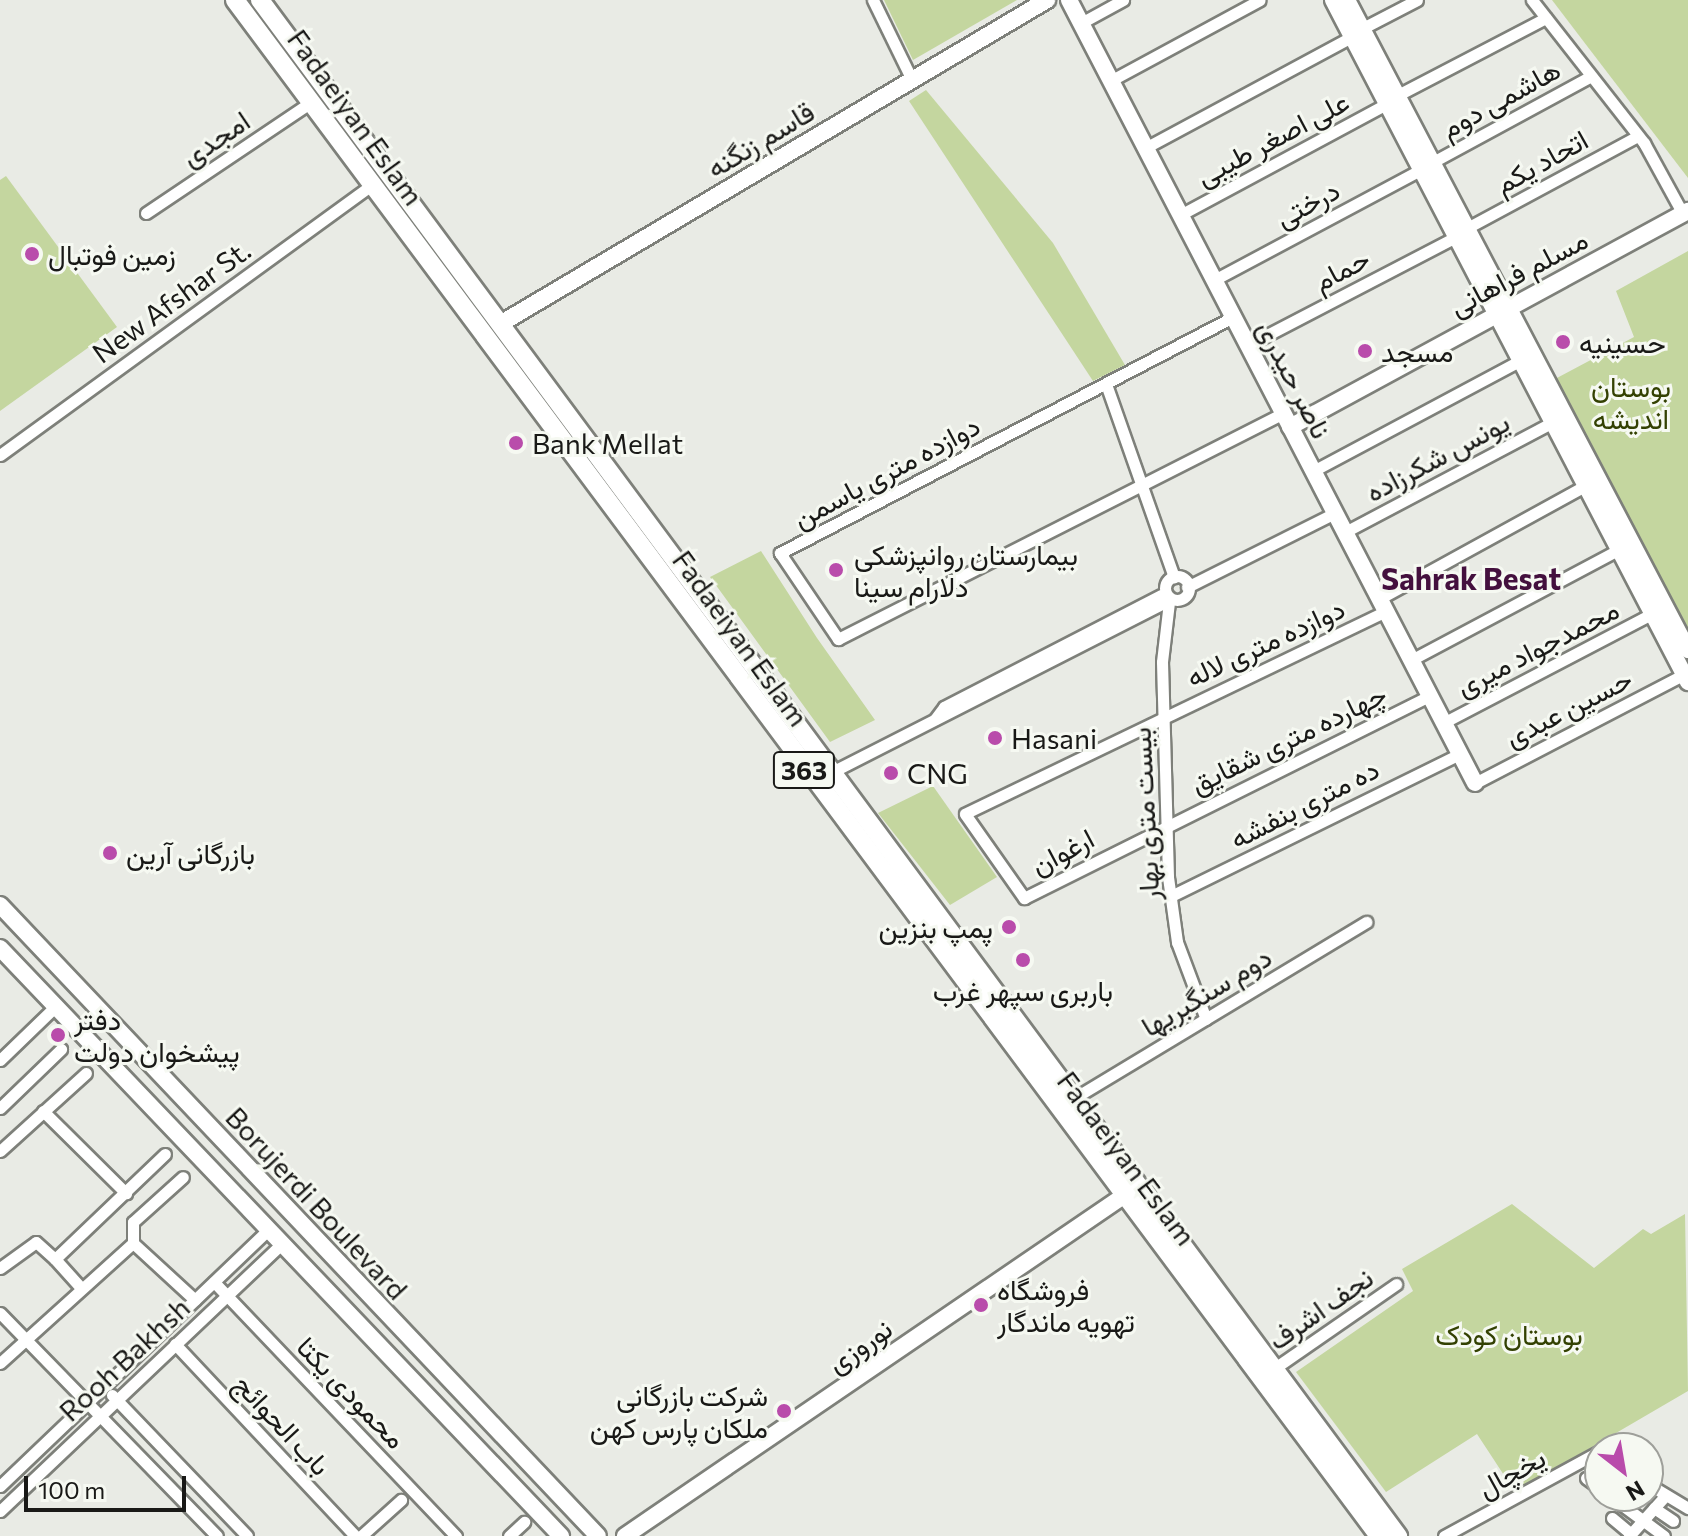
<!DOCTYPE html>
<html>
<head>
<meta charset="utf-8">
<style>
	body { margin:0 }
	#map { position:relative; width:1688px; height:1536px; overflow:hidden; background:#e9ebe5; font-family:Commissioner,Vazirmatn,sans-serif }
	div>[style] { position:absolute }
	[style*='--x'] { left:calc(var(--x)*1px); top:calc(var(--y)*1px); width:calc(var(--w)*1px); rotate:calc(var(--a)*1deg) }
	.green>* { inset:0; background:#c4d69f }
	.roads { filter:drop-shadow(2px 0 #7e807a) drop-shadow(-2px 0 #7e807a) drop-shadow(0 2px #7e807a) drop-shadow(0 -2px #7e807a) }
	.street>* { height:11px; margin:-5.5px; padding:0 5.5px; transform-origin:5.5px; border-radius:5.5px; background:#fff }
	.street>.ring { margin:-5.5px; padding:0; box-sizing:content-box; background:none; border:11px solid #fff; border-radius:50% }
	.secondary>* { height:16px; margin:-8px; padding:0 8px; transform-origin:8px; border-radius:8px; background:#fff }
	.primary>* { height:18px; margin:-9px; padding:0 9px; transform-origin:9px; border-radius:9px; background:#fff }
	.dots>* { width:22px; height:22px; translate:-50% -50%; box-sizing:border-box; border:4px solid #f6f9f2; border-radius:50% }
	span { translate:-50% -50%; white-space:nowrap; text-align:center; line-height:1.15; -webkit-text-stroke:6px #f6f9f2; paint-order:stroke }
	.shield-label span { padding:2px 6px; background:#f6f9f2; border:2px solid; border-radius:6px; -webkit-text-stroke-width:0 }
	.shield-label { font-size:26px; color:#191917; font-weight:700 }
	.street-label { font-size:28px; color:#191917 }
	.poi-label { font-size:28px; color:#191917 }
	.left { translate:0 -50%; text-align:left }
	.right { translate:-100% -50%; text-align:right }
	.park-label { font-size:28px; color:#334102 }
	.neighbourhood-label { font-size:30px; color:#44103e; font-weight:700 }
	.north { position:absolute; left:1584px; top:1432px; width:80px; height:80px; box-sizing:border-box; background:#f6f9f2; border:2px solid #9e9f9a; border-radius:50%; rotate:149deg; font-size:22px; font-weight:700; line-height:32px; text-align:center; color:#191917 }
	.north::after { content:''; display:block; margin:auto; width:28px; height:36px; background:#b94cab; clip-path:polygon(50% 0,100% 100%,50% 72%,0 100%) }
	.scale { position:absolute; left:24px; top:1476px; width:162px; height:36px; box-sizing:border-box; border:4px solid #191917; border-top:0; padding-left:10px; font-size:24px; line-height:28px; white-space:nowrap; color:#191917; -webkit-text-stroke:6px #f6f9f2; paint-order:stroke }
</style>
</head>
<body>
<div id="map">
	<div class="green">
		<i style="clip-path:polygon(884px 0,1017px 0,913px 60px)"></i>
		<i style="clip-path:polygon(1552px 0,1688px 0,1688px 178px,1584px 42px)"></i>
		<i style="clip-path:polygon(926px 90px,1053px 243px,1125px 365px,1093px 381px,909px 101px)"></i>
		<i style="clip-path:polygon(6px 176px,117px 327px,0 411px,0 180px)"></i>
		<i style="clip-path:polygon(1688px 251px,1688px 628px,1555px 379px,1634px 337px,1616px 291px)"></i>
		<i style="clip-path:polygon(761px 551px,817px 638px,875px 720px,830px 742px,710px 577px)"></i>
		<i style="clip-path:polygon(933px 786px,997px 877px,950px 905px,878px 813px)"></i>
		<i style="clip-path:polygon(1512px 1204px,1594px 1268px,1643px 1229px,1651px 1234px,1685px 1214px,1688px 1391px,1515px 1492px,1477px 1434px,1386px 1492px,1296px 1372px,1413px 1291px,1402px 1269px)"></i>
	</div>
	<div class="roads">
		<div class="street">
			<i style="--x:873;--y:0;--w:89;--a:64"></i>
			<i style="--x:1532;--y:0;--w:182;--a:51.9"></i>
			<i style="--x:1644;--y:143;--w:81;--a:61.2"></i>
			<i style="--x:1081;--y:23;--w:48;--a:-28.7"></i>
			<i style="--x:1361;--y:29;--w:63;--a:-27.4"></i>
			<i style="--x:1110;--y:81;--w:170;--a:-28.4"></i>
			<i style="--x:1396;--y:96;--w:169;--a:-27.5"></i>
			<i style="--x:1145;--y:148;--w:234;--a:-28.3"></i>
			<i style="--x:1431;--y:163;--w:182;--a:-28.5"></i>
			<i style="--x:146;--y:213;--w:197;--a:-33.9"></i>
			<i style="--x:1180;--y:215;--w:234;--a:-28.3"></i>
			<i style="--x:1467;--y:228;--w:194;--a:-28.3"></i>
			<i style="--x:1214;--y:280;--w:236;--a:-28.1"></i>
			<i style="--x:1233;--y:317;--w:511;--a:152.48"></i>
			<i style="--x:780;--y:553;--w:104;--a:56"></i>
			<i style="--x:838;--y:639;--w:499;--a:-26.9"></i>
			<i style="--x:1248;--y:345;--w:236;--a:-27.5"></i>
			<i style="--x:1106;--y:384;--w:205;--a:70.6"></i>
			<i style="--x:0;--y:455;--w:457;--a:-36"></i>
			<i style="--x:1313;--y:471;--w:234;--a:-28.1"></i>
			<i style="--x:1345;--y:532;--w:235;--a:-27.9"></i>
			<i class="ring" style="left:1165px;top:576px;width:13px;height:13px"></i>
			<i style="--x:1187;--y:587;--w:165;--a:-26.6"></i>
			<i style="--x:1379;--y:599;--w:236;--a:-28.8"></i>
			<i style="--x:1169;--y:602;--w:60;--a:96.7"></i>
			<i style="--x:1162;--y:662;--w:215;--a:88.4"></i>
			<i style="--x:1168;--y:877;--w:66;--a:82.1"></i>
			<i style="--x:1177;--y:942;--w:82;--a:69.4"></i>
			<i style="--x:1386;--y:611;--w:467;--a:154.3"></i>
			<i style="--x:965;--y:814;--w:103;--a:54.9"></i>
			<i style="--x:1024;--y:898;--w:453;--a:-26.5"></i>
			<i style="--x:1411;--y:660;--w:237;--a:-28"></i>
			<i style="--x:935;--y:719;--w:15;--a:-53"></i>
			<i style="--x:944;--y:707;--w:244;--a:-27.3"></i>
			<i style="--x:1443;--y:723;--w:237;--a:-27.6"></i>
			<i style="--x:830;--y:773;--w:378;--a:-27"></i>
			<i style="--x:1475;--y:783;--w:236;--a:-27.5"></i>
			<i style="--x:1171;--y:896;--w:322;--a:-26.2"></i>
			<i style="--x:0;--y:1060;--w:78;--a:-44"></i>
			<i style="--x:1071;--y:1100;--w:345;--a:-31.1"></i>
			<i style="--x:0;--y:1108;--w:85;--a:-44"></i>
			<i style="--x:43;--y:1111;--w:117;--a:44.7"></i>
			<i style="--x:0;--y:1151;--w:116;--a:-42.2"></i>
			<i style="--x:133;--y:1243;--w:21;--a:-90"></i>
			<i style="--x:133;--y:1222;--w:67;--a:-42"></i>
			<i style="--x:55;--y:1259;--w:38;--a:48"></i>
			<i style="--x:0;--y:1268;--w:44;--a:-35.8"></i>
			<i style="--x:36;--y:1242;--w:25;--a:42"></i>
			<i style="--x:55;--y:1259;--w:152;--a:-43.7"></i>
			<i style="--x:214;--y:1282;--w:351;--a:46.4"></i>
			<i style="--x:0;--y:1313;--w:311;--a:45.8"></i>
			<i style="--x:175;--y:1344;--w:263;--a:46.8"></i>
			<i style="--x:0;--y:1363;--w:179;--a:-42.1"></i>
			<i style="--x:133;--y:1243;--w:84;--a:42.6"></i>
			<i style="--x:1272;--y:1370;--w:151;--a:-34.7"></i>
			<i style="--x:112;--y:1395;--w:195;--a:46.2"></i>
			<i style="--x:1605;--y:1448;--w:10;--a:0"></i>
			<i style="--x:1586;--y:1478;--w:17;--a:36"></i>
			<i style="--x:1648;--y:1484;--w:47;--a:31"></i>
			<i style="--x:0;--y:1486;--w:372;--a:-43.7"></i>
			<i style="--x:1610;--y:1496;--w:67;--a:36.5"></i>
			<i style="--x:1654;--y:1508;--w:23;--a:34"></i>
			<i style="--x:0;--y:1511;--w:389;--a:-43.5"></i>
			<i style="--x:1612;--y:1518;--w:25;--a:40"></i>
			<i style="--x:361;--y:1536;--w:54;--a:-42"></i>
			<i style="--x:509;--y:1536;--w:21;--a:-43"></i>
			<i style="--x:1444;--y:1536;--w:178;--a:-28.6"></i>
			<i style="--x:1629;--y:1536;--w:54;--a:-48"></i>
		</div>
		<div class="secondary">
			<i style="--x:1069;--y:0;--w:882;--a:62.59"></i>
			<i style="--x:1333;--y:0;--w:769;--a:62.5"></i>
			<i style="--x:1347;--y:0;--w:734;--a:62.32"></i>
			<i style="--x:500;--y:324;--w:636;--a:-30.64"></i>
			<i style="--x:1290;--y:427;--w:453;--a:-28.5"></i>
			<i style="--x:0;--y:905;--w:869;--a:46.54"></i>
			<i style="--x:0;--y:948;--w:813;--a:46.35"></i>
			<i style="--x:625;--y:1536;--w:602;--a:-34.3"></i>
		</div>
		<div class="primary">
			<i style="--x:235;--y:0;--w:1915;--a:53.32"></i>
			<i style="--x:260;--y:0;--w:1912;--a:53.47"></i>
		</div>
	</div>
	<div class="dots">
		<i style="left:32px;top:254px;background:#b94cab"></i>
		<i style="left:1563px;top:342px;background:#b94cab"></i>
		<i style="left:1365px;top:351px;background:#b94cab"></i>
		<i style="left:516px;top:443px;background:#b94cab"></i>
		<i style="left:836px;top:570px;background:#b94cab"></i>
		<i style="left:995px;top:738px;background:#b94cab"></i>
		<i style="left:891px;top:773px;background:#b94cab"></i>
		<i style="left:110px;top:853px;background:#b94cab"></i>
		<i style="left:1009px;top:927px;background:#b94cab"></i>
		<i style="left:1023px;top:960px;background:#b94cab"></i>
		<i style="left:58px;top:1035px;background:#b94cab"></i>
		<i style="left:981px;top:1305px;background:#b94cab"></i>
		<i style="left:784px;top:1411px;background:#b94cab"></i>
	</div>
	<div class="shield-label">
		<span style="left:804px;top:770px">363</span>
	</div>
	<div class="street-label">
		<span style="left:1500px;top:98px;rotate:-29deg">هاشمی دوم</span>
		<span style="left:356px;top:117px;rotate:54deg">Fadaeiyan Eslam</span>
		<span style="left:215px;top:138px;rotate:-34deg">امجدی</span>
		<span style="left:1272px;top:138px;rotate:-28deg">علی اصغر طیبی</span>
		<span style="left:760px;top:139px;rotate:-31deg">قاسم زنگنه</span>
		<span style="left:1541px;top:161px;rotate:-29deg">اتحاد یکم</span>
		<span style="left:1307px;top:203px;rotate:-28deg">درختی</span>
		<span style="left:1341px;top:269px;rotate:-28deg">حمام</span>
		<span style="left:1518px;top:272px;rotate:-28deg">مسلم فراهانی</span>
		<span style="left:171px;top:301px;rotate:-36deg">New Afshar St.</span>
		<span style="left:1295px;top:379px;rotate:63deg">ناصر حیدری</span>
		<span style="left:1437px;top:456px;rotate:-28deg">یونس شکرزاده</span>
		<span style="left:886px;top:471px;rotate:-28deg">دوازده متری یاسمن</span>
		<span style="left:741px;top:638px;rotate:54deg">Fadaeiyan Eslam</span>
		<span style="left:1265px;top:642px;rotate:-25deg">دوازده متری لاله</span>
		<span style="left:1537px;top:647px;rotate:-27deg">محمدجواد میری</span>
		<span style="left:1568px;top:707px;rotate:-27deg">حسین عبدی</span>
		<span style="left:1288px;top:738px;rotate:-26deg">چهارده متری شقایق</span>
		<span style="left:1304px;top:803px;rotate:-27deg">ده متری بنفشه</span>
		<span style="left:1144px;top:814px;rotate:-93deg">بیست متری بهار</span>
		<span style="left:1062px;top:851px;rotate:-28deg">ارغوان</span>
		<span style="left:1206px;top:991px;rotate:-31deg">دوم سنگبریها</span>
		<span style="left:1127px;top:1158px;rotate:53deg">Fadaeiyan Eslam</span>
		<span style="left:317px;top:1203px;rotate:47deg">Borujerdi Boulevard</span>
		<span style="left:1320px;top:1308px;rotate:-35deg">نجف اشرف</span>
		<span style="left:859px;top:1345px;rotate:-35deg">نوروزی</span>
		<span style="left:124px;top:1359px;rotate:-43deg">Rooh Bakhsh</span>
		<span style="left:352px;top:1392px;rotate:46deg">محمودی یکتا</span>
		<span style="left:283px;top:1424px;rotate:47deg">باب الحوائج</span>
		<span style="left:1511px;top:1472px;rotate:-29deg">یخچال</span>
	</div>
	<div class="poi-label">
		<span class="left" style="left:48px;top:254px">زمین فوتبال</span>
		<span class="left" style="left:1579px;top:342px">حسینیه</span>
		<span class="left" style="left:1381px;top:351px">مسجد</span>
		<span class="left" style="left:532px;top:443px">Bank Mellat</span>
		<span class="left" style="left:854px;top:570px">بیمارستان روانپزشکی<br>دلارام سینا</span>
		<span class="left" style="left:1011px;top:738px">Hasani</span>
		<span class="left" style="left:907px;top:773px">CNG</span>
		<span class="left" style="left:126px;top:853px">بازرگانی آرین</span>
		<span class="right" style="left:993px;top:927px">پمپ بنزین</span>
		<span style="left:1023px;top:990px">باربری سپهر غرب</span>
		<span class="left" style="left:74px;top:1035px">دفتر<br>پیشخوان دولت</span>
		<span class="left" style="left:997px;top:1305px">فروشگاه<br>تهویه ماندگار</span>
		<span class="right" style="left:768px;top:1411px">شرکت بازرگانی<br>ملکان پارس کهن</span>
	</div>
	<div class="park-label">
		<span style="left:1631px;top:402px">بوستان<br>اندیشه</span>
		<span style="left:1509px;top:1334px">بوستان کودک</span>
	</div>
	<div class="neighbourhood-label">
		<span style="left:1471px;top:578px">Sahrak Besat</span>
	</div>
	<div class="north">N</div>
	<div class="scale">100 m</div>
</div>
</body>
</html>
